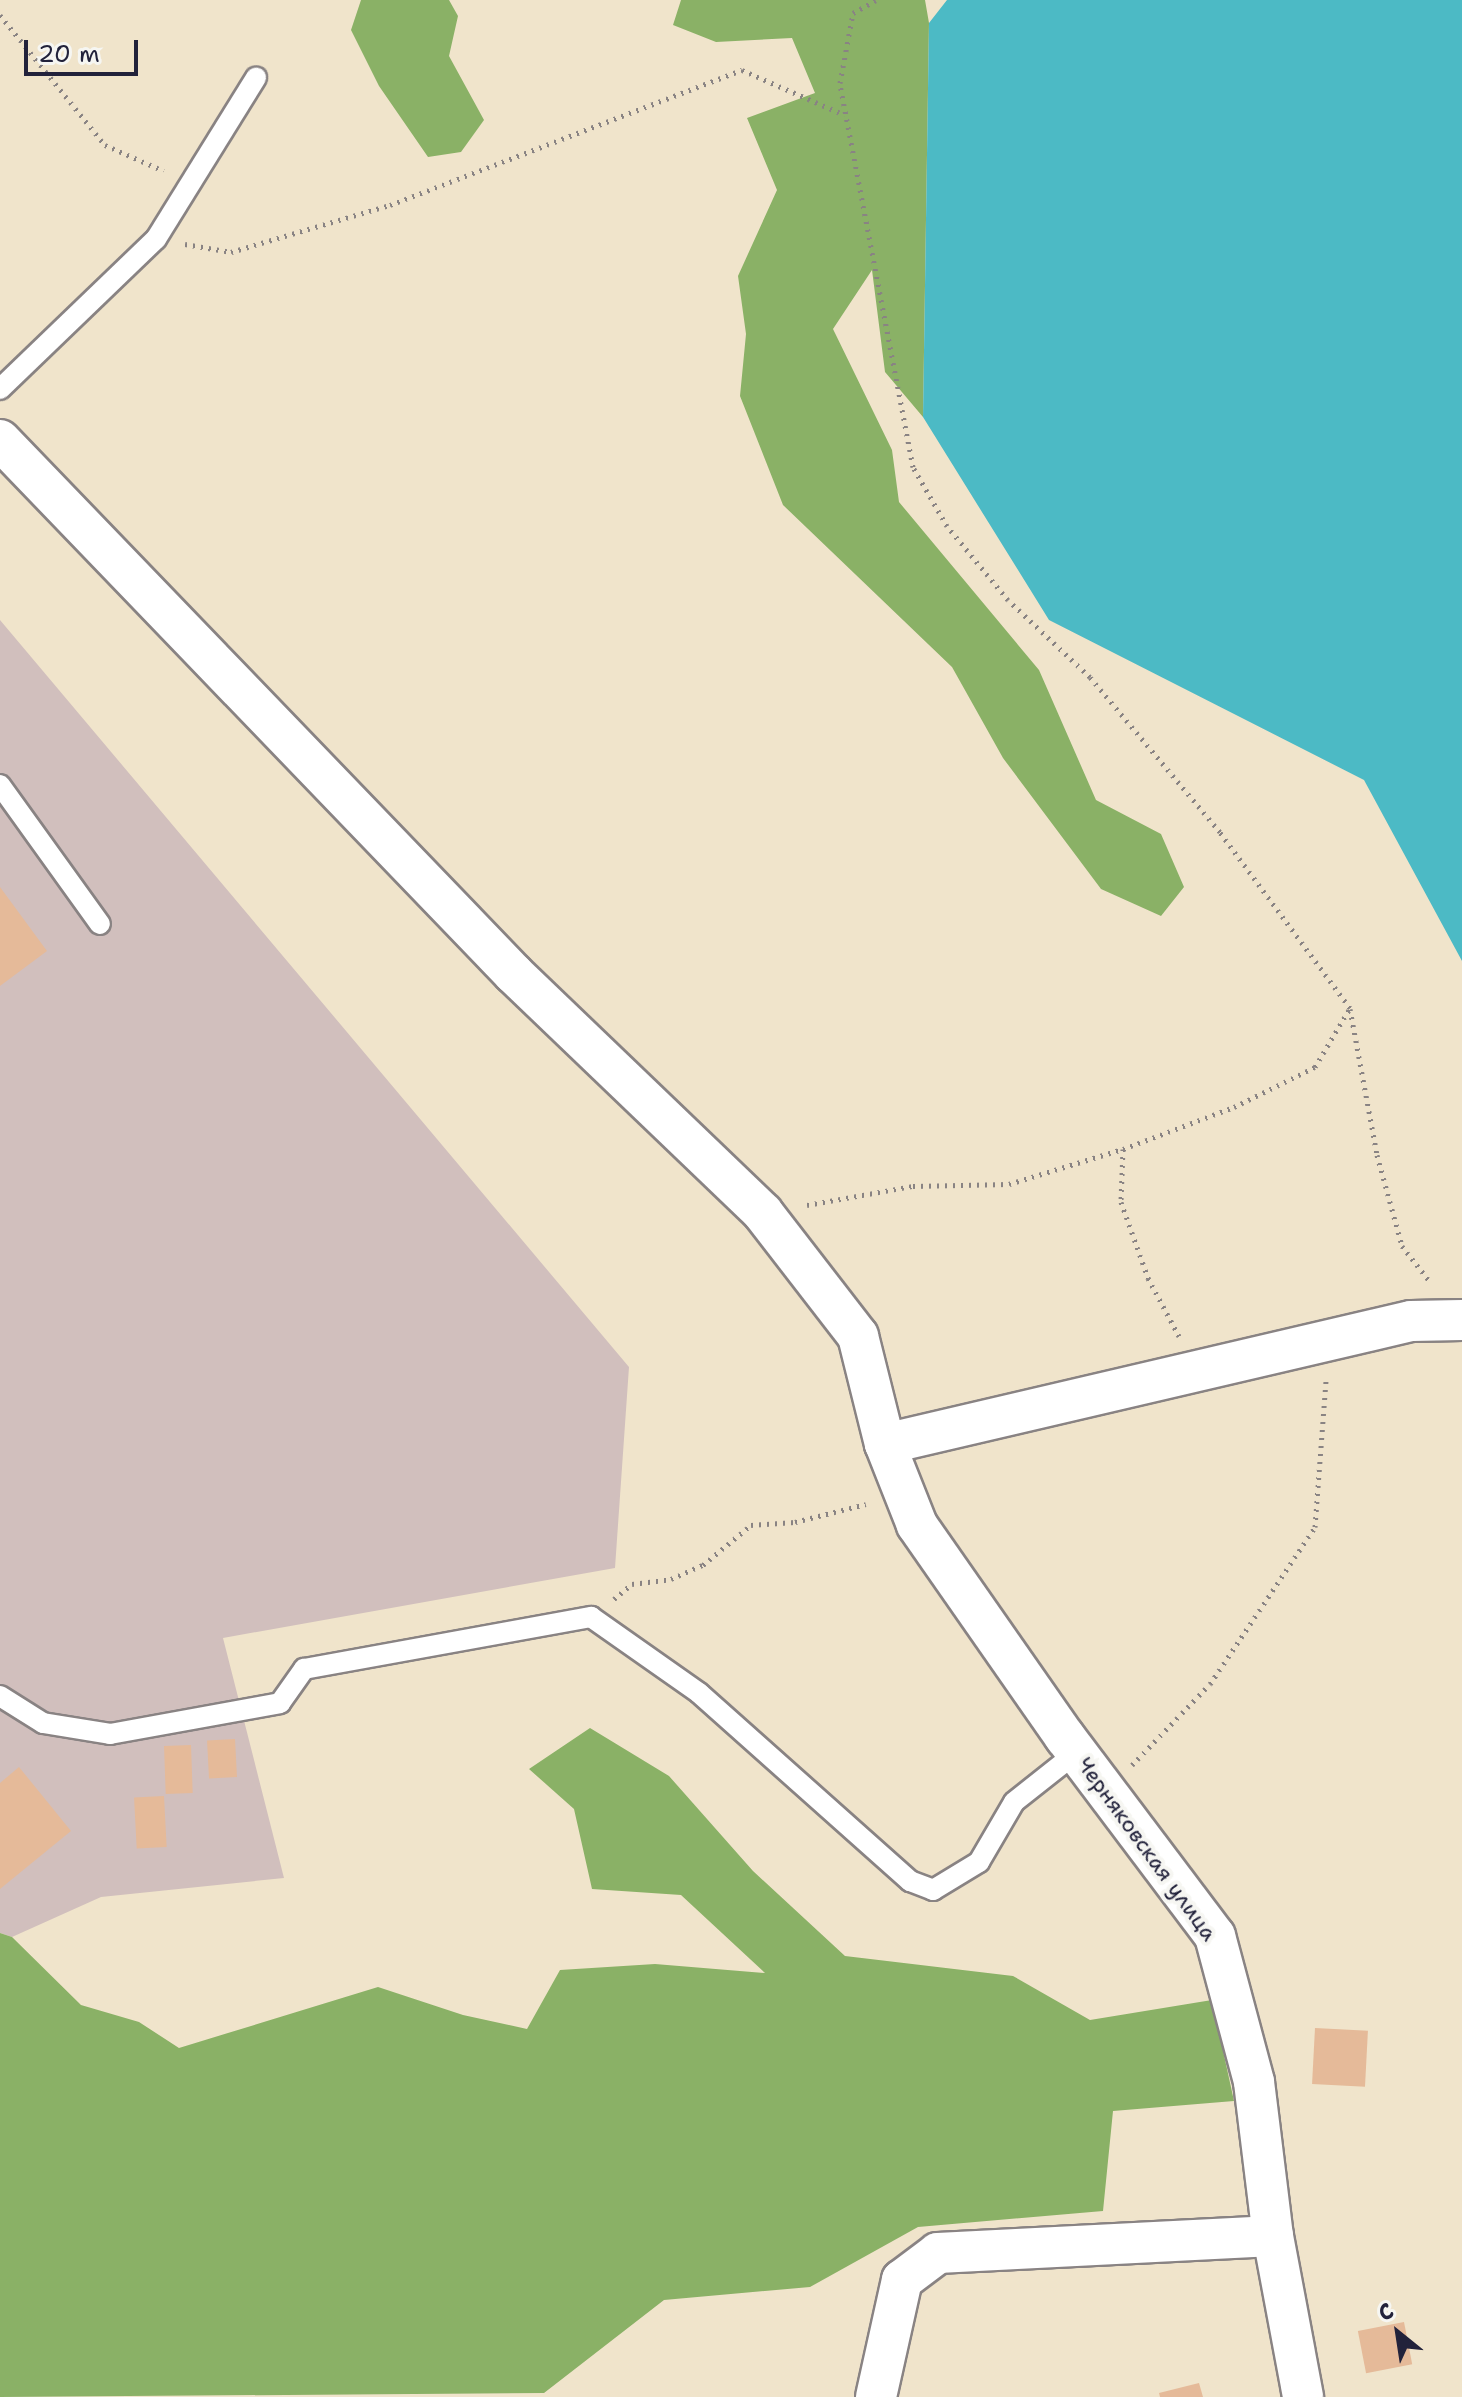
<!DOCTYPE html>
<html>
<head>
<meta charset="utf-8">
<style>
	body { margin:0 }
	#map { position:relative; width:1462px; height:2397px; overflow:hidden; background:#f0e4cb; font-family:"Shantell Sans",sans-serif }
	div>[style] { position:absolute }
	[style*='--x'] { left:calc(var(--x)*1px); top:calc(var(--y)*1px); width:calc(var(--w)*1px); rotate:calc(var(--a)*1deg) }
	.industrial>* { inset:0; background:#d1bfbd }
	.forest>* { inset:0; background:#8ab166 }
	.water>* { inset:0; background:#4cbac5 }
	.building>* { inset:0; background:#e5ba99; transform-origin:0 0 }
	.path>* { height:5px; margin-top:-2.5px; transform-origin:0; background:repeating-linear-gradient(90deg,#898383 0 2px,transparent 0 8px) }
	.roads { filter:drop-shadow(2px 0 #898383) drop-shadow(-2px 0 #898383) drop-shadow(0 2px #898383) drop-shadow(0 -2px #898383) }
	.service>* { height:20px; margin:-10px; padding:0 10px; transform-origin:10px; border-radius:10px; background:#fff }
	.minor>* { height:40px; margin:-20px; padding:0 20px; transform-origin:20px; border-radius:20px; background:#fff }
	span { translate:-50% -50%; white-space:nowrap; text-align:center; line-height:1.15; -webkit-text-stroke:8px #f6f6f2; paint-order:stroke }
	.street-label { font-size:22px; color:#22223b }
	.north { position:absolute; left:1358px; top:2293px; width:80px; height:80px; -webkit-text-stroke:6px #f6f6f2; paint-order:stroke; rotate:330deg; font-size:22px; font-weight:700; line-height:32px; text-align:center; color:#22223b }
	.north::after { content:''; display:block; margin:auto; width:28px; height:36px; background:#22223b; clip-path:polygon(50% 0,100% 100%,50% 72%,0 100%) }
	.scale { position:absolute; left:24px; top:40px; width:114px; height:36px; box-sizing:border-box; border:4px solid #22223b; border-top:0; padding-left:10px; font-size:24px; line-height:28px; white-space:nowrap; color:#22223b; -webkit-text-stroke:6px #f6f6f2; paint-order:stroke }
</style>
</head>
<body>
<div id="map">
	<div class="industrial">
		<i style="clip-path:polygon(0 620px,629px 1367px,615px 1568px,223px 1638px,284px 1878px,101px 1897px,12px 1937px,0 1933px)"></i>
	</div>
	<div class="forest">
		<i style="clip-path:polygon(361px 0,449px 0,458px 16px,449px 56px,484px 120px,461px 152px,428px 157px,379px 86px,351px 30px)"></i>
		<i style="clip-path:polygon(681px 0,925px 0,929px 23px,923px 417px,885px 372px,872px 270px,833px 329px,892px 450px,899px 502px,1039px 670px,1096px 800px,1161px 834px,1184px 887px,1161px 916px,1101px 889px,1003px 758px,952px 667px,783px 505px,740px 396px,746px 334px,738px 276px,777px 190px,747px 118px,815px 93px,792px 38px,716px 42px,673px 25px)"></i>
		<i style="clip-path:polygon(590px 1728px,669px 1776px,753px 1871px,845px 1956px,1013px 1976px,1090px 2020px,1212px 2000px,1234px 2101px,1113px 2111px,1103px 2211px,918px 2227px,810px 2287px,664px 2300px,544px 2393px,0 2397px,0 1933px,12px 1937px,81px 2005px,139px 2022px,179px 2048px,378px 1987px,463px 2015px,527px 2029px,560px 1970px,655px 1964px,765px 1973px,681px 1895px,592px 1889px,574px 1809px,529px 1769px)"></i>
	</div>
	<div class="water">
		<i style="clip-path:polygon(947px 0,1462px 0,1462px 961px,1364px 780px,1049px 620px,923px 417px,929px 23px)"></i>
	</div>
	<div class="building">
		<i style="clip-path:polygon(0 887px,47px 951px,0 986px)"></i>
		<i style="left:235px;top:1739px;width:38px;height:28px;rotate:87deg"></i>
		<i style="left:191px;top:1745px;width:48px;height:27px;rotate:88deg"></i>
		<i style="clip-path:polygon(19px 1767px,71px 1831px,0 1889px,0 1783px)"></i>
		<i style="left:164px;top:1796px;width:51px;height:30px;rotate:87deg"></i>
		<i style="left:1315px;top:2028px;width:53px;height:56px;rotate:3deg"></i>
		<i style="left:1404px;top:2322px;width:43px;height:47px;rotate:79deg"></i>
		<i style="clip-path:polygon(1199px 2383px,1203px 2397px,1160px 2397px,1159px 2393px)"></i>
	</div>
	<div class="path">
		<i style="--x:0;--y:15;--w:167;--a:51.1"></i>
		<i style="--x:105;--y:145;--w:64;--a:23.8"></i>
		<i style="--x:185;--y:244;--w:47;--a:9.9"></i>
		<i style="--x:231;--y:252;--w:166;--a:-16.5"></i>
		<i style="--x:390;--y:205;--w:377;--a:-21"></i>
		<i style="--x:742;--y:70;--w:112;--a:23.6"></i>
		<i style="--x:1350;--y:1009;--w:148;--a:79.5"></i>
		<i style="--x:1377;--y:1155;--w:94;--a:74.6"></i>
		<i style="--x:1402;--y:1246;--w:47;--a:51.9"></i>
		<i style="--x:1123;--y:1149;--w:53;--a:92.2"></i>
		<i style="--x:1121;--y:1202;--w:81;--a:70.4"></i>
		<i style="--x:1148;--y:1278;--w:66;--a:61.9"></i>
		<i style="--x:807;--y:1205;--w:108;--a:-10.2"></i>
		<i style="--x:913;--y:1186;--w:96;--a:-1.2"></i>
		<i style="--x:1009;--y:1184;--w:119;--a:-17.1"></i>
		<i style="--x:1123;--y:1149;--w:119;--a:-20.7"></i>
		<i style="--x:1234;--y:1107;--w:90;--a:-26.3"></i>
		<i style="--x:1315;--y:1067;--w:69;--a:-59.3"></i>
		<i style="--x:1350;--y:1008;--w:219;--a:-126.5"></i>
		<i style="--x:1220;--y:832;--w:202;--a:-130"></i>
		<i style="--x:1090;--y:677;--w:112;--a:-136.8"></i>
		<i style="--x:1008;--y:600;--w:96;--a:-129.5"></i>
		<i style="--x:947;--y:526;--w:68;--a:-120"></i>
		<i style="--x:913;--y:467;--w:391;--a:-100.8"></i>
		<i style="--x:840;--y:83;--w:71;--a:-79.5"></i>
		<i style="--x:853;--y:13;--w:26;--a:-29"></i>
		<i style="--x:614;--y:1599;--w:23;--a:-40"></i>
		<i style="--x:632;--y:1584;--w:39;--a:-7"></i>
		<i style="--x:671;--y:1579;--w:35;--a:-24"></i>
		<i style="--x:703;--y:1565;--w:62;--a:-39.8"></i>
		<i style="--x:751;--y:1525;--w:44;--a:-3.9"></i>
		<i style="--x:795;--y:1522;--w:73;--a:-14.2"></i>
		<i style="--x:1132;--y:1765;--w:112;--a:-46.1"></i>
		<i style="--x:1210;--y:1684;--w:189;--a:-56.2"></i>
		<i style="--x:1315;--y:1527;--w:148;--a:-85.7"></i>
	</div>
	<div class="roads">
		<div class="service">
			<i style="--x:0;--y:389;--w:216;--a:-43.9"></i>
			<i style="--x:156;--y:239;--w:190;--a:-58.2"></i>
			<i style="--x:0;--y:785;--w:171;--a:54.3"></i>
			<i style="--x:0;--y:1696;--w:51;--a:32.1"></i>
			<i style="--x:43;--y:1723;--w:68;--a:9.3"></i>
			<i style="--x:110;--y:1734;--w:173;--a:-10.3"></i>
			<i style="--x:280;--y:1703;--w:42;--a:-54.8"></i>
			<i style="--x:304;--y:1669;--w:292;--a:-10.3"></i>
			<i style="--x:591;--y:1617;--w:132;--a:35.1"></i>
			<i style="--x:699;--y:1693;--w:283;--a:41.7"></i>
			<i style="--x:910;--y:1881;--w:25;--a:21"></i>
			<i style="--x:933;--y:1890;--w:54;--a:-31.3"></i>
			<i style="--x:979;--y:1862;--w:69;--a:-59.7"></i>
			<i style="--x:1014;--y:1802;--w:80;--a:-38.4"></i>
		</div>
		<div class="minor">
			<i style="--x:0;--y:440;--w:741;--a:46.09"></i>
			<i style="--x:514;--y:974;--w:345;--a:43.8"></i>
			<i style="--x:763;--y:1213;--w:155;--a:52.3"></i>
			<i style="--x:858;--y:1336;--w:111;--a:76"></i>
			<i style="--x:885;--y:1444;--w:87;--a:68.4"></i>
			<i style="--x:917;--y:1525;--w:259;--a:55.1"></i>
			<i style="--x:1065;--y:1737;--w:249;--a:53"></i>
			<i style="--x:1215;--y:1936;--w:151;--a:75"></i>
			<i style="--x:1254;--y:2082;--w:155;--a:83"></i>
			<i style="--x:1273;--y:2236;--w:164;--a:79.4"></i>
			<i style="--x:885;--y:1444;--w:540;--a:-13.16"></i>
			<i style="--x:1411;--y:1321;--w:51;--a:-1.1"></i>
			<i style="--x:876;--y:2397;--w:120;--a:-77.5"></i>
			<i style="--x:902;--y:2280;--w:45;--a:-36.9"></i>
			<i style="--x:938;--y:2253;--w:335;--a:-2.9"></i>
		</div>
	</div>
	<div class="street-label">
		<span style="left:1147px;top:1849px;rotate:54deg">Черняковская улица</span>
	</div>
	<div class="north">С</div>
	<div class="scale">20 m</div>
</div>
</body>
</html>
